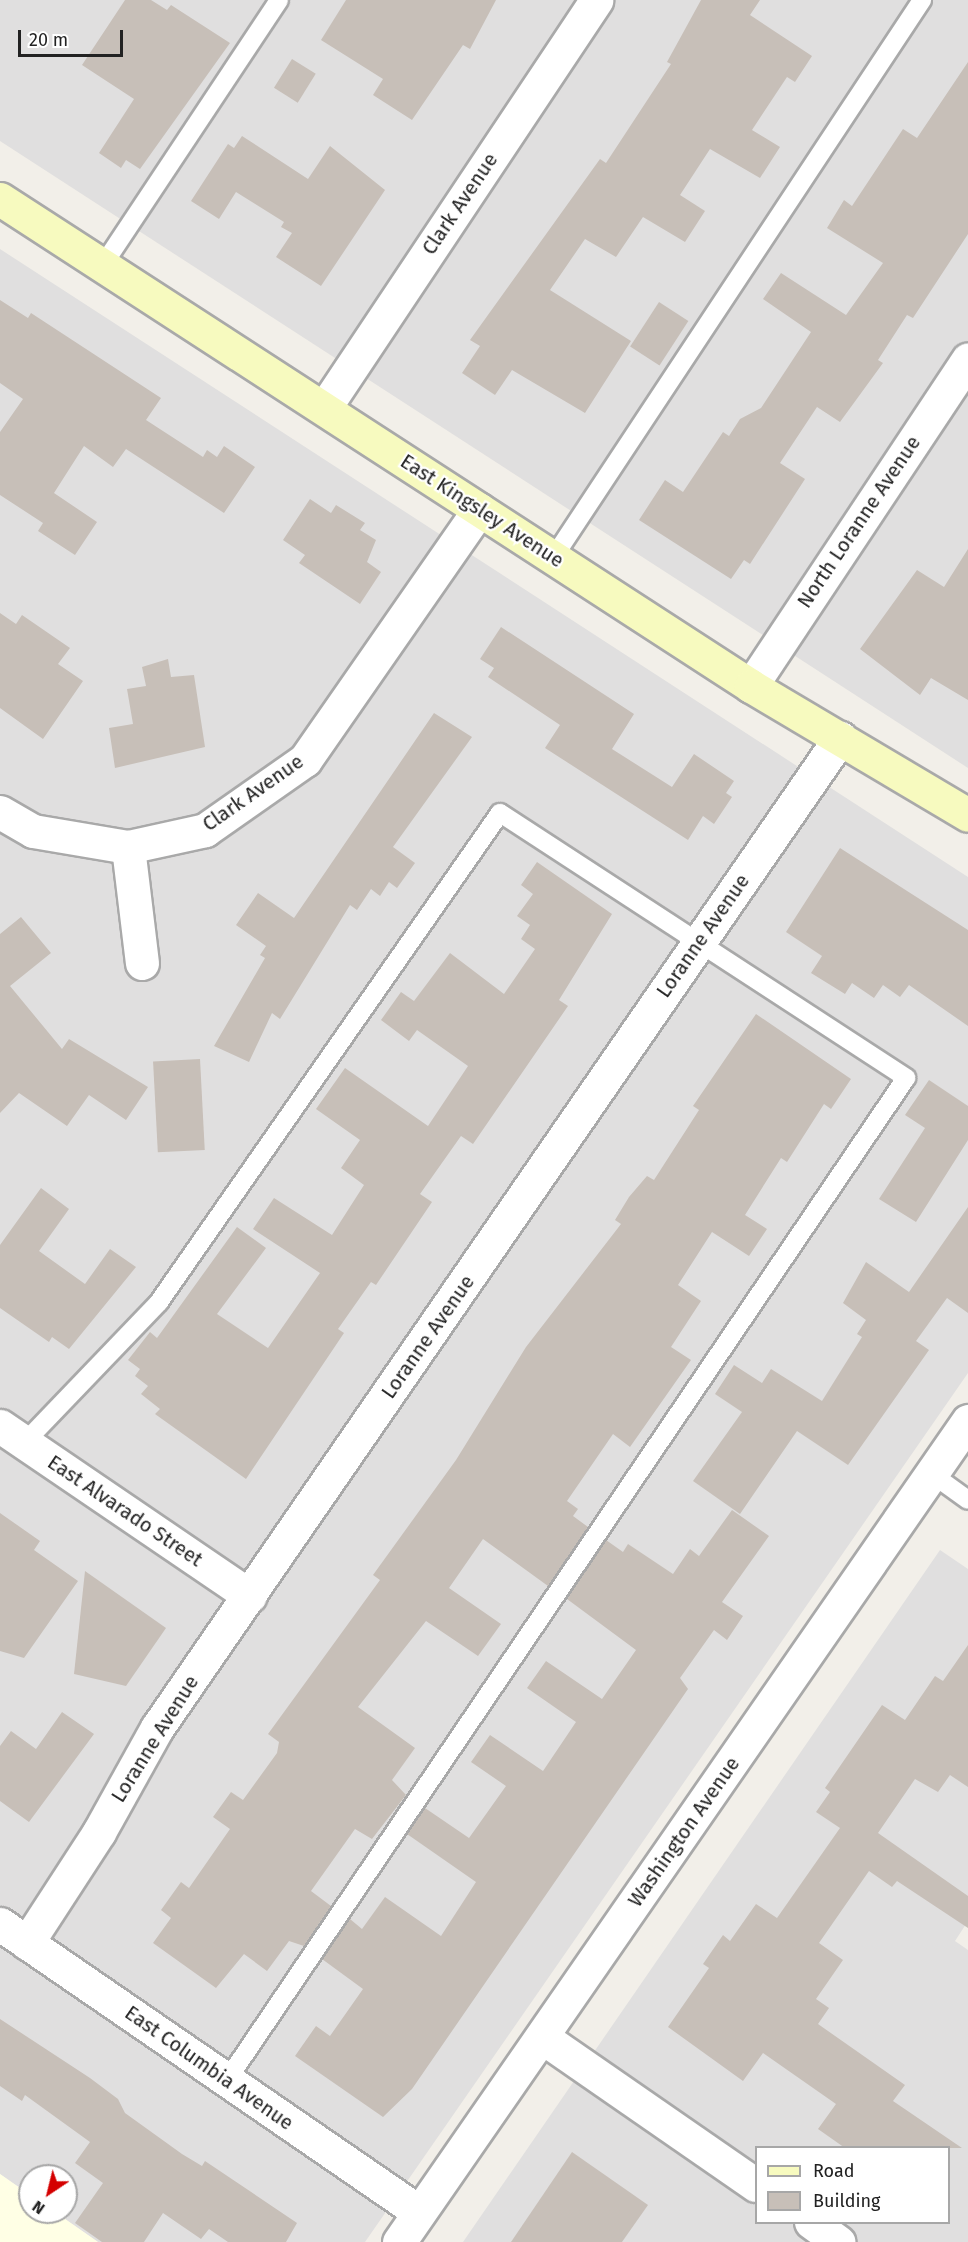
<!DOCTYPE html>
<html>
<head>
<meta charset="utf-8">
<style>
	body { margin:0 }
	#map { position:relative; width:968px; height:2242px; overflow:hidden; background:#f2efe9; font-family:"Fira Sans",sans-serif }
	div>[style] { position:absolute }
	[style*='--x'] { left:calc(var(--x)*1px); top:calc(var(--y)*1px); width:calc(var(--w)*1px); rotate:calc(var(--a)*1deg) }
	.residential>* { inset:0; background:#e0dfdf }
	.education>* { inset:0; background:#ffffe5 }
	.building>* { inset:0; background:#c7bfb8; transform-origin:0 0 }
	.roads { filter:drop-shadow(2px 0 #a9a9a9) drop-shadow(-2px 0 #a9a9a9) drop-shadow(0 2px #a9a9a9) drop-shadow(0 -2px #a9a9a9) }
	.lane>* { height:18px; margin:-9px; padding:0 9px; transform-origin:9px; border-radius:9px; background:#fff }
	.street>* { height:33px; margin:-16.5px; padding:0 16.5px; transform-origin:16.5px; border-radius:16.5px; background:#fff }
	.secondary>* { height:33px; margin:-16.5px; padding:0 16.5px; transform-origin:16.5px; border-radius:16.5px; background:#f7fabf }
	span { translate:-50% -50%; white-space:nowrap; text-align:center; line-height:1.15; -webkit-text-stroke:4.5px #fff; paint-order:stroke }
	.street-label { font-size:20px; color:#222 }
	.legend { position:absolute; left:755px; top:2146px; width:195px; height:78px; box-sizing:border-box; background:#fff; border:2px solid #a7a7a7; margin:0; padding:8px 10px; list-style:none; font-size:18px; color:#222 }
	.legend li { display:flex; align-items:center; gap:12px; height:30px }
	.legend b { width:30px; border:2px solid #a7a7a7 }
	.north { position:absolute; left:18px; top:2164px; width:60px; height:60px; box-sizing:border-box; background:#fff; border:2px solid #a7a7a7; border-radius:50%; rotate:215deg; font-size:16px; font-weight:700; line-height:24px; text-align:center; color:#222 }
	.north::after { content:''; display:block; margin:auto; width:21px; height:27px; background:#d40000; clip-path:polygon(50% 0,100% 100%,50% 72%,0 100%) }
	.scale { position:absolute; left:18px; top:30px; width:105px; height:27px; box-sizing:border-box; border:3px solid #222; border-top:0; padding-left:8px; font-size:18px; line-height:21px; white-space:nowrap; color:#222; -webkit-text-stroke:4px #fff; paint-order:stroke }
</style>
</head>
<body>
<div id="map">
	<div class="residential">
		<i style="clip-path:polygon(0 0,968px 0,968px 768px,0 141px)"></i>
		<i style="clip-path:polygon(0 249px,968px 877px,968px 1373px,365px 2242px,98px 2242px,55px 2212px,66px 2212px,66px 2176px,30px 2176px,30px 2195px,0 2174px)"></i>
		<i style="clip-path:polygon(evenodd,940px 1550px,968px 1569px,968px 1921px,955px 1941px,968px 1950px,968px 2242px,463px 2242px,940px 1550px,756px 2148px,948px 2148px,948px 2222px,756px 2222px,756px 2148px)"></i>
	</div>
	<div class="education">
		<i style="clip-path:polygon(0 2174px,30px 2195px,30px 2212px,55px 2212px,98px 2242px,0 2242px)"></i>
	</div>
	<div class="building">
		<i style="clip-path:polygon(125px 0,151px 0,167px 10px,171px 5px,230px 43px,140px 169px,126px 160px,121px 168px,99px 153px,134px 99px,82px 65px)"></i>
		<i style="clip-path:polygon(346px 0,496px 0,470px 49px,463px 45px,412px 120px,373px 95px,383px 79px,321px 40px)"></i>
		<i style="clip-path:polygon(701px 0,760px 0,750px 15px,812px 56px,795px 82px,787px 77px,752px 130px,780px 147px,760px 178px,710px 149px,680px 195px,705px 211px,685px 242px,643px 217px,616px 257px,585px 239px,550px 290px,631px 341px,585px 413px,512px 370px,495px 395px,462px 373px,480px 346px,470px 340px,600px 159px,606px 163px,671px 64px,667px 62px)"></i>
		<i style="left:292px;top:59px;width:28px;height:34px;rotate:32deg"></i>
		<i style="clip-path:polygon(968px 62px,968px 234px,913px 318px,907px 315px,878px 360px,883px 363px,840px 422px,817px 407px,780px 463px,805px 479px,750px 564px,744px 560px,731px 579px,639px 520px,665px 480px,683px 492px,723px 432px,729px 436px,740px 419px,761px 408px,811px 332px,763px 299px,781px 273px,846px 315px,883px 263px,827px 228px,844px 200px,852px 206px,903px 129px,917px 138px)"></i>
		<i style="clip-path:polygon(242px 136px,308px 179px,330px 146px,385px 190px,321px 286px,276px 257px,292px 233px,281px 227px,284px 222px,236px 192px,219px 219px,191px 201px,228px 144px,234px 148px)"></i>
		<i style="clip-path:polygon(0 300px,28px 318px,31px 313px,161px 398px,146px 420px,203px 457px,207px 450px,217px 457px,224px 446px,255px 467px,224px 513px,126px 449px,113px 467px,84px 446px,54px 493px,97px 522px,75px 555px,38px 531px,43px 523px,0 495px,0 432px,23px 399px,0 383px)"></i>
		<i style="left:659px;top:302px;width:35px;height:53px;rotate:33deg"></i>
		<i style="clip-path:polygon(310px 499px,331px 513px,336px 505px,365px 523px,360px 530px,376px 540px,367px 562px,381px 572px,360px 604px,299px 563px,305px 555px,283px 540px)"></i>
		<i style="clip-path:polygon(968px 549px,968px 700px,931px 678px,920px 695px,860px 649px,917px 570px,944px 587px)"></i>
		<i style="clip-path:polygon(0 613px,16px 624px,22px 615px,70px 648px,58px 664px,83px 681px,43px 739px,0 708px)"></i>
		<i style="clip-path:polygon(501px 627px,634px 714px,612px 749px,672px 787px,694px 754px,734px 781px,726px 793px,732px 797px,714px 824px,703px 816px,688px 840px,545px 748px,560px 725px,488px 677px,494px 668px,480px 659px)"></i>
		<i style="clip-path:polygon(168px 659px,171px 677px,194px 675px,205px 747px,115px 768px,109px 728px,133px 724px,127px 689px,146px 686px,142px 667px)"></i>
		<i style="clip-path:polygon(434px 713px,472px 737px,393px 847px,415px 863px,397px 888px,389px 882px,380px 896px,371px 889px,357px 910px,350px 905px,280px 1019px,272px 1013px,249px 1062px,214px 1046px,265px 958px,260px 955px,266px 946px,236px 925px,258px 893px,294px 918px)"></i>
		<i style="clip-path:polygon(840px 848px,968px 930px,968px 1026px,909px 985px,900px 997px,883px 985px,874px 998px,852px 983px,845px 994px,811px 973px,822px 956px,786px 932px)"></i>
		<i style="clip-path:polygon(537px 862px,612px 914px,559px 1000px,568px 1006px,473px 1144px,461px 1136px,420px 1194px,432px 1202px,376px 1285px,371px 1282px,338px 1329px,344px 1333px,246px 1479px,155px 1414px,160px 1409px,141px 1394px,148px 1386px,135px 1376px,140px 1369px,128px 1360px,150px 1332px,157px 1338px,237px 1227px,266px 1248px,217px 1314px,268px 1348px,320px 1273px,253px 1229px,274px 1198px,332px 1235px,364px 1185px,341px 1168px,360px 1140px,316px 1109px,345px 1068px,428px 1126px,468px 1066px,417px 1030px,409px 1041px,381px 1020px,401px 992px,414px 1001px,450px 953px,504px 994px,535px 949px,521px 939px,530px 925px,517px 916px,533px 894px,521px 885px)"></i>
		<i style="clip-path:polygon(21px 917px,51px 953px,10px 986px,62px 1049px,69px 1039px,148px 1087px,126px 1120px,89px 1095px,67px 1126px,19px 1093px,0 1113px,0 934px)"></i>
		<i style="clip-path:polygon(756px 1014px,851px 1079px,831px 1109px,824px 1104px,787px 1162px,781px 1158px,745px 1215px,767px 1229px,749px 1256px,712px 1232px,678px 1285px,701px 1301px,671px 1347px,691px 1360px,630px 1447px,613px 1434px,567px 1501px,578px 1509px,573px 1516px,588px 1527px,548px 1586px,483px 1539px,449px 1588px,501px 1624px,478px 1656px,426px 1621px,358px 1707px,415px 1748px,392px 1780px,406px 1795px,372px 1839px,355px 1829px,311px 1891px,331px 1906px,304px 1946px,289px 1941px,267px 1971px,244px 1954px,216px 1988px,153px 1943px,171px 1918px,161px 1910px,181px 1882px,189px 1888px,230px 1829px,213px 1817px,231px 1792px,243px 1800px,277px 1753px,279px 1742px,268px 1734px,380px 1580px,373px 1575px,456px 1460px,526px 1347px,621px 1224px,615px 1220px,629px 1197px,647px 1176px,654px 1180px,699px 1110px,693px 1106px)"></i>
		<i style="left:200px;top:1059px;width:91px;height:47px;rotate:87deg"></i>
		<i style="clip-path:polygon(929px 1080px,968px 1106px,968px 1140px,916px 1222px,879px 1199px,925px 1128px,905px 1115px)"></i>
		<i style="clip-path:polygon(41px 1188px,69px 1209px,39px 1251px,85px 1284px,110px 1249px,136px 1267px,69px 1349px,52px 1337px,49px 1342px,0 1308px,0 1245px)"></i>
		<i style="clip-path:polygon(968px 1207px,968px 1313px,947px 1298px,916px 1341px,929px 1350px,848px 1465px,797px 1431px,740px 1514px,693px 1481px,742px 1412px,715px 1394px,734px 1365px,762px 1383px,771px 1369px,822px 1401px,862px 1337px,857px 1334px,866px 1320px,843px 1303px,866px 1262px,909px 1292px)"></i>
		<i style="clip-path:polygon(732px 1510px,769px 1536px,722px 1602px,743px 1616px,727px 1640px,714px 1630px,680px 1678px,688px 1689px,412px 2089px,383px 2117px,295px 2056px,316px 2026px,330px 2036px,363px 1989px,322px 1959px,350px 1919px,362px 1929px,385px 1897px,441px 1936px,476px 1882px,407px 1834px,425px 1808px,469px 1838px,506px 1786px,471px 1762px,490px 1735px,543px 1771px,576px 1722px,527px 1688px,546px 1661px,602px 1699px,636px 1650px,567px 1599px,606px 1540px,623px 1552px,628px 1544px,673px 1574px,690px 1549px,699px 1556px)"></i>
		<i style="clip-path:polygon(0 1513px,40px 1541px,34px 1550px,78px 1581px,24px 1658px,0 1651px)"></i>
		<i style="clip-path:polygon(85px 1571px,166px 1628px,126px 1686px,74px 1674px)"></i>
		<i style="clip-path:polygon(968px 1645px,968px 1787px,950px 1775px,938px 1792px,915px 1779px,878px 1833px,968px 1896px,968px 1928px,897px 1881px,892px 1887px,869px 1871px,819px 1943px,843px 1960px,816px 1999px,829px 2008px,818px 2024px,905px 2085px,893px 2101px,962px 2148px,845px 2148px,818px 2129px,836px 2104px,763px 2053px,743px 2081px,668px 2027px,709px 1968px,703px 1964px,723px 1935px,730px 1941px,756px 1904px,777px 1918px,840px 1828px,816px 1812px,830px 1792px,825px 1788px,882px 1705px,905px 1720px,935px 1676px,943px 1681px)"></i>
		<i style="clip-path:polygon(62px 1712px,94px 1734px,29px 1822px,0 1801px,0 1746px,11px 1731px,36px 1749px)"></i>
		<i style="clip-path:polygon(0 2019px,90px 2078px,118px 2099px,125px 2113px,182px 2154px,202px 2166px,205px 2161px,297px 2223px,286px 2242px,228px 2242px,209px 2229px,201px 2239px,163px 2213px,144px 2242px,102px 2242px,75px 2223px,103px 2183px,75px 2163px,90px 2142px,25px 2095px,22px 2101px,0 2086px)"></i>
		<i style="clip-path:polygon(572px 2152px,648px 2205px,622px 2242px,511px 2242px)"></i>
	</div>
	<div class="roads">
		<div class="lane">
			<i style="--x:103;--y:265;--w:318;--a:-56.4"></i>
			<i style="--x:553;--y:558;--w:669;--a:-56.52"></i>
			<i style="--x:24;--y:1443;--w:195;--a:-46.2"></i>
			<i style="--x:159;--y:1302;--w:596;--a:-55.11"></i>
			<i style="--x:500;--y:813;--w:485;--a:33.1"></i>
			<i style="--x:906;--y:1078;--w:1210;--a:124.12"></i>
			<i style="--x:932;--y:1474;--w:44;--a:35.8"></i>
		</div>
		<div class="street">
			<i style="--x:325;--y:407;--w:489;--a:-56.3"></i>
			<i style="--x:751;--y:686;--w:392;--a:-56.4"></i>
			<i style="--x:0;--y:812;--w:38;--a:30"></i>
			<i style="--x:33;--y:831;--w:96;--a:9.6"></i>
			<i style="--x:142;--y:963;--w:117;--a:-96.9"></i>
			<i style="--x:128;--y:847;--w:79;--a:-12.4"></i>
			<i style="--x:205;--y:830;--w:122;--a:-35"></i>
			<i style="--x:305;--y:760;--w:305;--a:-55.2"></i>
			<i style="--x:0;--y:1426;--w:302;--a:34.2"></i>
			<i style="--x:0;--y:1924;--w:508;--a:34.5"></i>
			<i style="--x:27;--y:1943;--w:132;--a:-57"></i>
			<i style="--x:99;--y:1832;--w:119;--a:-60.9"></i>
			<i style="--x:157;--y:1728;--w:1203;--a:-55.4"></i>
			<i style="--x:542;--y:2037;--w:260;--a:34.7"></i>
			<i style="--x:811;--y:2222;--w:34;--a:36"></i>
			<i style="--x:399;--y:2242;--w:999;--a:-55.28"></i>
		</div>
		<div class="secondary">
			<i style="--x:0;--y:199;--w:895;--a:32.96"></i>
			<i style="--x:751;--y:686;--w:252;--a:30.7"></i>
		</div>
	</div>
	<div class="street-label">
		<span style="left:460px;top:204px;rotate:-56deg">Clark Avenue</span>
		<span style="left:482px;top:511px;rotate:33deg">East Kingsley Avenue</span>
		<span style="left:859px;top:522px;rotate:-56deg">North Loranne Avenue</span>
		<span style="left:253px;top:793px;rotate:-35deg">Clark Avenue</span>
		<span style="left:703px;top:936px;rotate:-55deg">Loranne Avenue</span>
		<span style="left:428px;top:1337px;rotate:-55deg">Loranne Avenue</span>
		<span style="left:125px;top:1511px;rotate:34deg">East Alvarado Street</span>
		<span style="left:155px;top:1739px;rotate:-58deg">Loranne Avenue</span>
		<span style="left:684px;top:1832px;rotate:-55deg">Washington Avenue</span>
		<span style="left:209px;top:2068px;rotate:35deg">East Columbia Avenue</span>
	</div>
	<ul class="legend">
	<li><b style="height:8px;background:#f7fabf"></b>Road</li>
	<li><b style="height:16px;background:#c7bfb8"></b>Building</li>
	</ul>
	<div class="north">N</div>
	<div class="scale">20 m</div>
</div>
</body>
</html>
